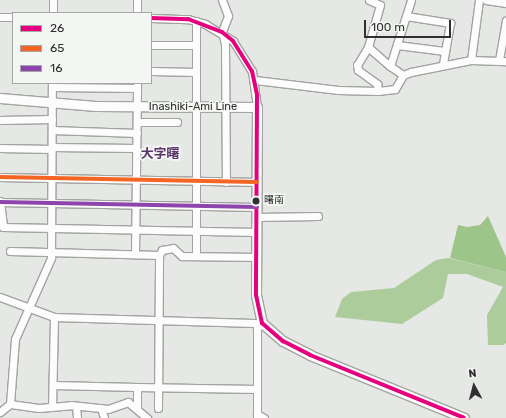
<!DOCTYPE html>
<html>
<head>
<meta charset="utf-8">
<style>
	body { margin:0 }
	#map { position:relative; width:506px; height:418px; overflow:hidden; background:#e6e8e5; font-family:Rubik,"Noto Sans JP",sans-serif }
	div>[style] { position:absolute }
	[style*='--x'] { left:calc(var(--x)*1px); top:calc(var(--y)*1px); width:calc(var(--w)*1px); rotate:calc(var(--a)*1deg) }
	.forest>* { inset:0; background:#adcc9c }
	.water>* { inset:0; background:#9dc589 }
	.roads { filter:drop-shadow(1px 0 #a2a4a1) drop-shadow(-1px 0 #a2a4a1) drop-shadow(0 1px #a2a4a1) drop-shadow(0 -1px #a2a4a1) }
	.minor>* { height:7px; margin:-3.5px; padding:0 3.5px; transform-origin:3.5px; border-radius:3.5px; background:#fbfcfb }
	.major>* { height:9px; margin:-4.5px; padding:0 4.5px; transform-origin:4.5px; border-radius:4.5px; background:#fbfcfb }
	.bus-1>* { height:4px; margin:-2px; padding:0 2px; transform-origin:2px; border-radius:2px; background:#e5007d }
	.bus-2>* { height:4px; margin:-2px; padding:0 2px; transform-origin:2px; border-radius:2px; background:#f26522 }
	.bus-3>* { height:4px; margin:-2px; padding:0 2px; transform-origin:2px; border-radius:2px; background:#8e44ad }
	.dots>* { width:11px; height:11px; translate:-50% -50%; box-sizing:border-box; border:2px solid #f3f6f2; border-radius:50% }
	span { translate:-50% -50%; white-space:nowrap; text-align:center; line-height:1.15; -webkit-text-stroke:3.5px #f3f6f2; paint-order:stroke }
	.bus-label { font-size:10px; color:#2f302f }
	.left { translate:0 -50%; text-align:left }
	.street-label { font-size:11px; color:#2f302f }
	.quarter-label { font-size:13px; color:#5c346c; font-weight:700 }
	.legend { position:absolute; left:12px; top:12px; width:140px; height:72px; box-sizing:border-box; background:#f3f6f2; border:1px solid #a5a7a4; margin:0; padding:5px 7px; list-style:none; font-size:12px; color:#2f302f }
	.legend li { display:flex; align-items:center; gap:8px; height:20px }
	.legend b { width:20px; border:1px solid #a5a7a4 }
	.north { position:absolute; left:454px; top:366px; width:40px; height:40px; -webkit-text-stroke:3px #f3f6f2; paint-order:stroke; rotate:353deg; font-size:11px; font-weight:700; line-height:16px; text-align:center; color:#2f302f }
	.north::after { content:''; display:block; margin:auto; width:14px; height:18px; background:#2f302f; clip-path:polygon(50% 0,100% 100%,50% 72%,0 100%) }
	.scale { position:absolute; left:364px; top:20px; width:87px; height:18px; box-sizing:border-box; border:2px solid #2f302f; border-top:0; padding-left:5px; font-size:12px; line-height:14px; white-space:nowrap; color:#2f302f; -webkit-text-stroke:3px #f3f6f2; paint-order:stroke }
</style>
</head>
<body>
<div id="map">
	<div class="forest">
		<i style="clip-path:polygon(448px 258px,506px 272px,506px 343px,503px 345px,488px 345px,487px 315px,503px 287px,467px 274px,448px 274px,443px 298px,402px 324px,335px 317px,342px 299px,351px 292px,394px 288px,436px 260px)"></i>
	</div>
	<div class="water">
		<i style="clip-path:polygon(488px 216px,506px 257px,506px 272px,450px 258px,458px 225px,467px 227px,480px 225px)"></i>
	</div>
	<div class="roads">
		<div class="minor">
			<i style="--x:222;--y:0;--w:17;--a:69"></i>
			<i style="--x:228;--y:16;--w:17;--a:111"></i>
			<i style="--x:222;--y:32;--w:12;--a:76"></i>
			<i style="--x:225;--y:44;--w:138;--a:89.6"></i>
			<i style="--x:369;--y:0;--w:12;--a:24"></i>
			<i style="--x:380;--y:5;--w:44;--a:105.9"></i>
			<i style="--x:368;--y:47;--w:21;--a:121"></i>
			<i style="--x:357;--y:65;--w:5;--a:79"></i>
			<i style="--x:358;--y:70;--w:24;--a:36"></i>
			<i style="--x:377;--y:84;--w:7;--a:82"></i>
			<i style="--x:486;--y:0;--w:20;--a:9"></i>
			<i style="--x:53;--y:13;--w:13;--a:-90"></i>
			<i style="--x:137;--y:13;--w:13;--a:-90"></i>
			<i style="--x:406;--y:16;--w:45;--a:9"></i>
			<i style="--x:450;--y:23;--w:42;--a:99.7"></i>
			<i style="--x:0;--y:17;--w:13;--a:0"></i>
			<i style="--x:151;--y:18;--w:37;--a:2"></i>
			<i style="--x:188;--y:19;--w:18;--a:16"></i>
			<i style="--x:205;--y:24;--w:33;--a:31"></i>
			<i style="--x:233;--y:41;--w:36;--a:58"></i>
			<i style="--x:252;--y:71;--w:36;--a:82"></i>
			<i style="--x:151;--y:45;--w:45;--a:0"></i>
			<i style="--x:397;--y:45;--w:48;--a:7.1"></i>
			<i style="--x:368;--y:47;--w:29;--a:41"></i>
			<i style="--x:471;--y:60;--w:61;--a:-82.4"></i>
			<i style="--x:499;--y:60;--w:40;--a:-80"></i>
			<i style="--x:151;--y:71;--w:45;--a:1.3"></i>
			<i style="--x:403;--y:75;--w:16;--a:-145"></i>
			<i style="--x:390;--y:66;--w:69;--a:-72.3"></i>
			<i style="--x:255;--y:80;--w:84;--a:6.9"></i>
			<i style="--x:338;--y:90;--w:40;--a:1.4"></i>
			<i style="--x:378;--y:91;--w:17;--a:-7"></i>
			<i style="--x:395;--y:89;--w:16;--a:-60"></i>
			<i style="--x:403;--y:75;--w:9;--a:-21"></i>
			<i style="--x:411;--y:72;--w:61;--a:-11.3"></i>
			<i style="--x:471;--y:60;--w:35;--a:2"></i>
			<i style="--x:52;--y:87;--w:85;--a:0.7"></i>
			<i style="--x:0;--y:120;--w:52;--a:-1.1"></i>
			<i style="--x:137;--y:122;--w:40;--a:0"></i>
			<i style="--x:52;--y:130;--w:85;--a:2"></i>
			<i style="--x:52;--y:147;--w:84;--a:0.7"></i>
			<i style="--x:0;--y:148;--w:52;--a:1.1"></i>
			<i style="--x:0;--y:177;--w:257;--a:1.1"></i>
			<i style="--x:0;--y:201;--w:26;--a:83"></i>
			<i style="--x:3;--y:227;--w:254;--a:1.1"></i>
			<i style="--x:0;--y:202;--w:257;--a:1.1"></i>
			<i style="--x:257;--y:217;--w:61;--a:-0.9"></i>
			<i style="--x:10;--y:251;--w:149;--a:1.5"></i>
			<i style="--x:135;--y:254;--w:171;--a:-89.3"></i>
			<i style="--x:196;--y:256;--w:235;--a:-90"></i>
			<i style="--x:0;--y:297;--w:58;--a:20.3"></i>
			<i style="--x:54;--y:317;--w:208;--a:1.7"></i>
			<i style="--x:53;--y:385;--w:84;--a:1.4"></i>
			<i style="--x:10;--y:404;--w:29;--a:8"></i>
			<i style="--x:39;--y:408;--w:32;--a:-5"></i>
			<i style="--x:71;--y:405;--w:37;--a:6"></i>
			<i style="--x:108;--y:409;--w:21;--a:-19"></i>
			<i style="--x:128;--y:402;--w:25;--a:40"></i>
			<i style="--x:76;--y:406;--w:12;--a:85"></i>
			<i style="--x:52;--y:407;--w:90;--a:-88.7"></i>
			<i style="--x:101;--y:408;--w:10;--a:73"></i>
			<i style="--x:137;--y:408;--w:21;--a:-90"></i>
			<i style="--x:137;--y:387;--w:120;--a:1"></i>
			<i style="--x:158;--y:408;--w:153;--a:-89.6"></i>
			<i style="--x:159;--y:255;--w:6;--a:-59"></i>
			<i style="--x:162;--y:250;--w:11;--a:-10"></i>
			<i style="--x:173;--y:248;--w:12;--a:42"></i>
			<i style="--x:182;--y:256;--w:75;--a:0.8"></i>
			<i style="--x:0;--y:412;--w:13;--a:-39"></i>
			<i style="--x:10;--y:404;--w:65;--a:-85.6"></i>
			<i style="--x:15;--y:339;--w:89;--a:-66"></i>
			<i style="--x:51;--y:258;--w:175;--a:-89.7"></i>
			<i style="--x:257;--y:414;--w:8;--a:30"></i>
			<i style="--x:257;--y:418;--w:90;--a:-90"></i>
			<i style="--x:257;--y:328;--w:7;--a:-45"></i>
		</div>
		<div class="major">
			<i style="--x:0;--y:98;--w:96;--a:4.8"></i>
			<i style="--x:96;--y:106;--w:161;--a:0.4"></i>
			<i style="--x:257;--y:107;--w:188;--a:90.3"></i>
			<i style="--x:256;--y:295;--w:29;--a:78"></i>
			<i style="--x:262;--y:323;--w:28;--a:41"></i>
			<i style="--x:283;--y:341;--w:30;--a:27"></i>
			<i style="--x:310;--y:355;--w:166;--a:22.2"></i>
		</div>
	</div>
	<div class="bus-1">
		<i style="--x:151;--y:18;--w:37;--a:2"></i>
		<i style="--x:188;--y:19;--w:36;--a:21"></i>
		<i style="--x:222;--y:32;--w:14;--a:39"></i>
		<i style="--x:233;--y:41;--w:36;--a:58"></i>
		<i style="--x:252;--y:71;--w:24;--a:78"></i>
		<i style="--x:257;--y:94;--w:201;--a:90.3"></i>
		<i style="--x:256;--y:295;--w:29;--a:78"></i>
		<i style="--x:262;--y:323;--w:28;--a:41"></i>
		<i style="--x:283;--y:341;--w:30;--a:27"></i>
		<i style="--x:310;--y:355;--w:166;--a:22.2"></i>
	</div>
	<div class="bus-2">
		<i style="--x:0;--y:177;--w:257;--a:1.1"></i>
	</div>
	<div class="bus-3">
		<i style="--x:0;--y:202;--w:257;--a:1.1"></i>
	</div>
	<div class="dots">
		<i style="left:256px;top:201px;background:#2f302f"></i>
	</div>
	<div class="bus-label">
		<span class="left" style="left:264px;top:201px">曙南</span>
	</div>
	<div class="street-label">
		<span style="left:193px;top:107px">Inashiki-Ami Line</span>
	</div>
	<div class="quarter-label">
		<span style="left:160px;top:154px">大字曙</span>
	</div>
	<ul class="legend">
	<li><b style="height:5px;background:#e5007d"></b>26</li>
	<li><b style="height:5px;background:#f26522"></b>65</li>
	<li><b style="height:5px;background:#8e44ad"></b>16</li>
	</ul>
	<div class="north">N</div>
	<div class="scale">100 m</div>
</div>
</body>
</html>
